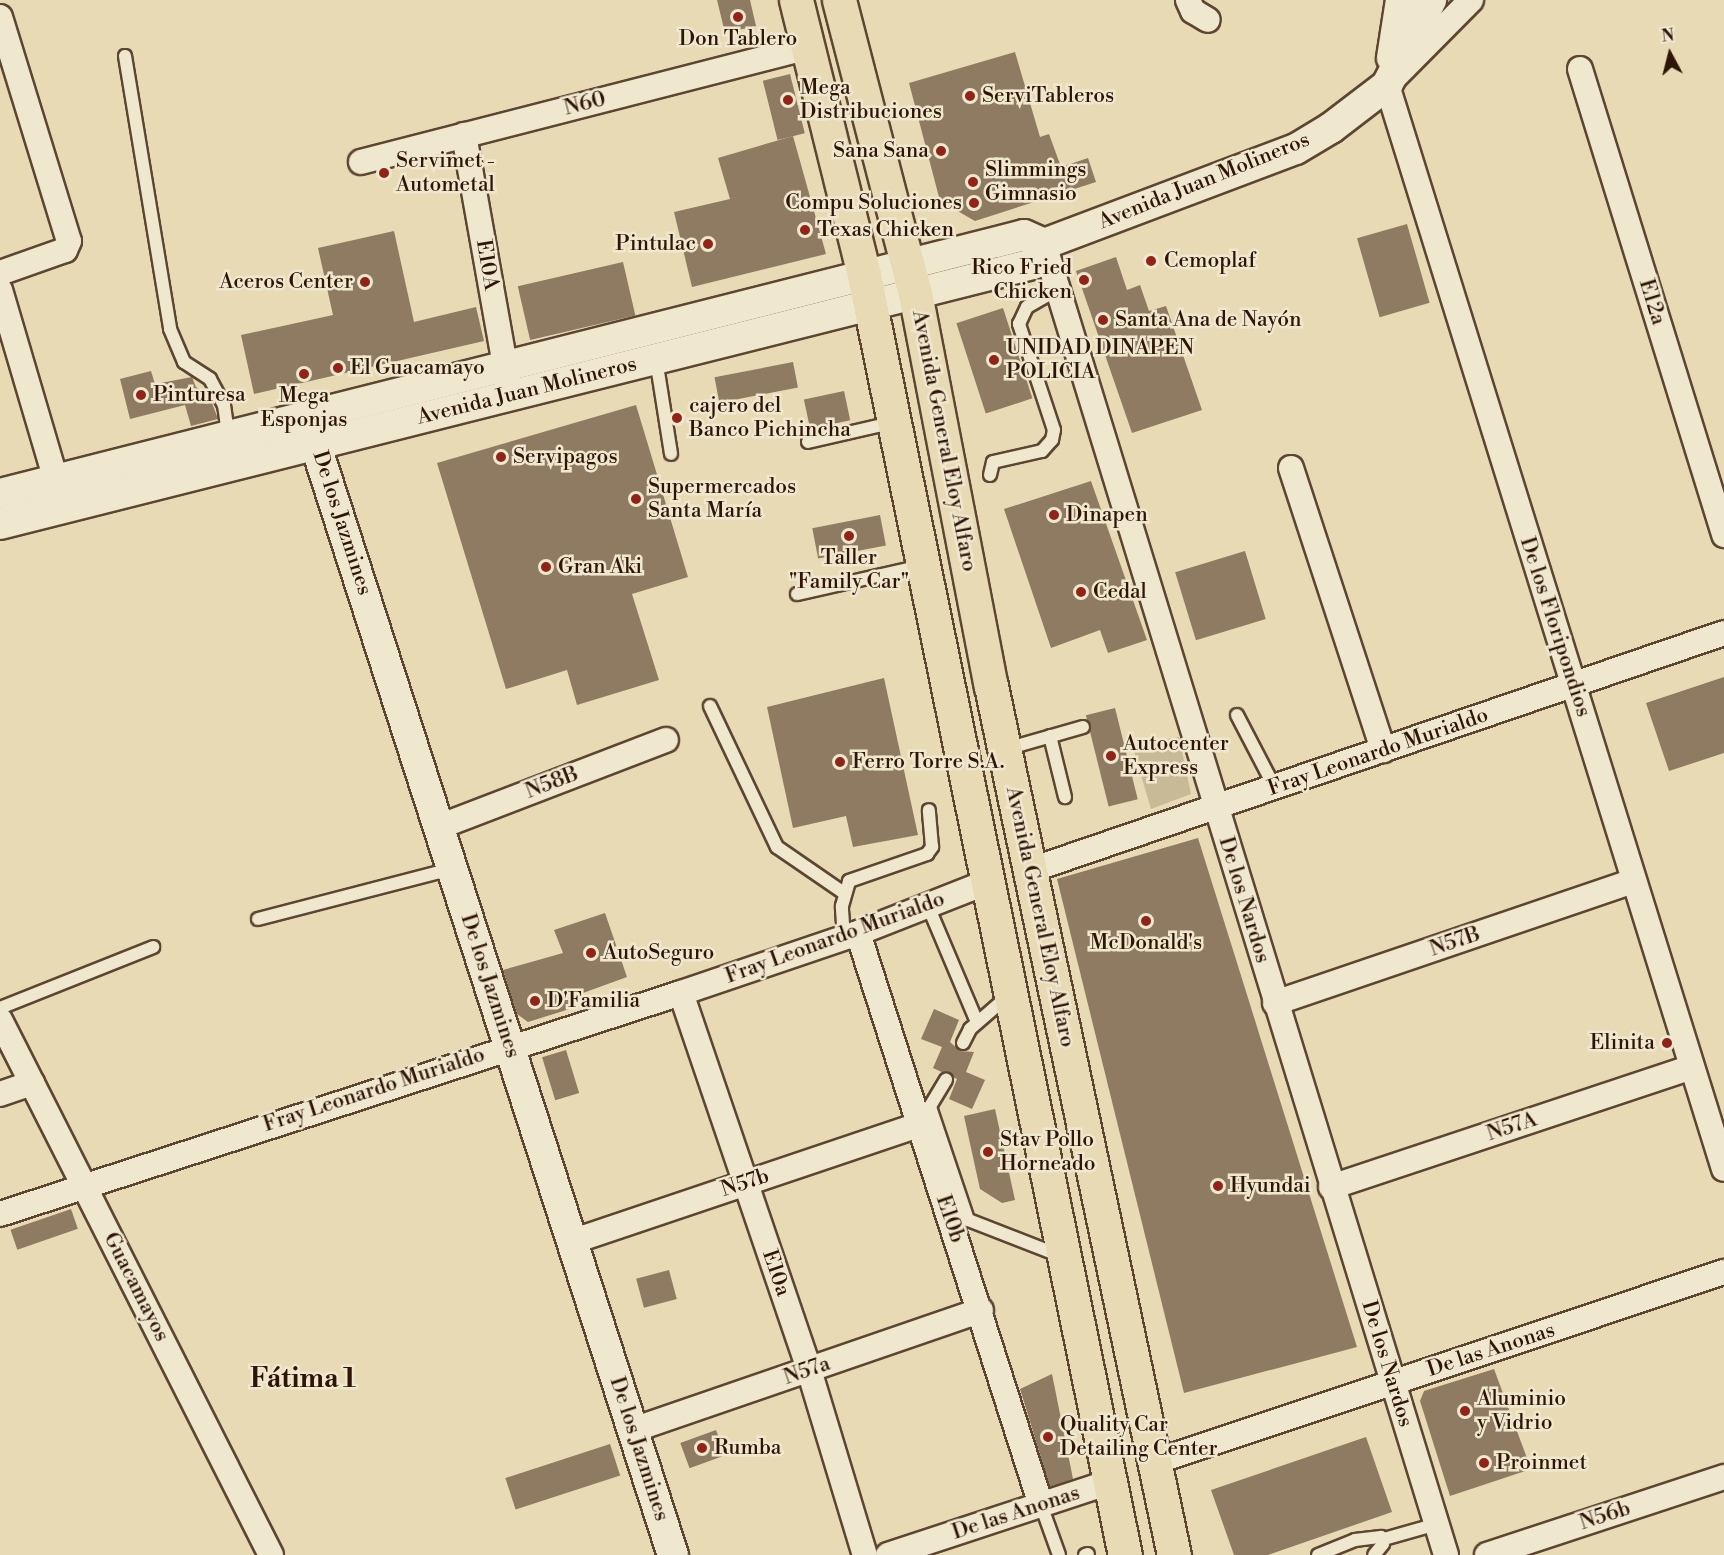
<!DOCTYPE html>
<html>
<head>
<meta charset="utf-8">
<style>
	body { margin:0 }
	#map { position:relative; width:1724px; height:1555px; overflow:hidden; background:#e8dab5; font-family:"Libre Bodoni",serif }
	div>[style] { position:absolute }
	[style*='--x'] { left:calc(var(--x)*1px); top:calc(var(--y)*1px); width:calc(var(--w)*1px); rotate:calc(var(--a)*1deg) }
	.green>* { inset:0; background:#c8b997 }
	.building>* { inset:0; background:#8f7b61; transform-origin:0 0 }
	.roads { filter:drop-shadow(2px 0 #5c4632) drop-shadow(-2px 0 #5c4632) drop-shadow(0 2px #5c4632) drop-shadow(0 -2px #5c4632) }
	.service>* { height:12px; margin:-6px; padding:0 6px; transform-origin:6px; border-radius:6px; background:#f0e7cf }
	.minor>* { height:24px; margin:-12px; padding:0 12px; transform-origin:12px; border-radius:12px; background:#f0e7cf }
	.tertiary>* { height:30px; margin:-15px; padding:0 15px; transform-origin:15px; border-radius:15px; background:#f0e7cf }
	.primary>* { height:33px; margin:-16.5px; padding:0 16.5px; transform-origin:16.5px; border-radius:16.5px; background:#e8dab5 }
	.dots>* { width:16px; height:16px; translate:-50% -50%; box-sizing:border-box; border:3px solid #f0e7cf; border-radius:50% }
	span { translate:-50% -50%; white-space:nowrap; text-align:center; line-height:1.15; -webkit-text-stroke:5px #f0e7cf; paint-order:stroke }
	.poi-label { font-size:21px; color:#2e1506 }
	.left { translate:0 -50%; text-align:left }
	.right { translate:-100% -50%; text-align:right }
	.street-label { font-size:21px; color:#2e1506 }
	.district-label { font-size:27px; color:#2e1506; font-weight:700 }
	.north { position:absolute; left:1640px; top:24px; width:60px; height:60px; -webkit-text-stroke:4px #f0e7cf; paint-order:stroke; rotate:353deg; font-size:16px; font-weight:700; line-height:24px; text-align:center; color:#2e1506 }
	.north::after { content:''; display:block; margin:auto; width:21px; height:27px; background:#2e1506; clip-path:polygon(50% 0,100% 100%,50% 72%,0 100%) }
</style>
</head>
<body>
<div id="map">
	<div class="green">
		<i style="clip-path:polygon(1179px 737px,1191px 794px,1151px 809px,1132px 745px)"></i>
	</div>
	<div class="building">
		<i style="clip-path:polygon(717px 0,750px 0,756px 26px,725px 33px)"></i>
		<i style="clip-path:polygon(1015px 52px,1040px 137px,1049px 134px,1061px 167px,1088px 158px,1096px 182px,975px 221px,940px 201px,909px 83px)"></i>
		<i style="left:790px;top:74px;width:61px;height:28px;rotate:76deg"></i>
		<i style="clip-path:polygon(793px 136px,826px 254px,692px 287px,674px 212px,730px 199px,718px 158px)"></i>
		<i style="left:1407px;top:224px;width:82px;height:52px;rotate:74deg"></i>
		<i style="clip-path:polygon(394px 231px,414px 322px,476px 307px,484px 341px,254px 394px,241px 335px,333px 315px,318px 248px)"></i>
		<i style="clip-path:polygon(1116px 257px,1127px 290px,1140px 285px,1149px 311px,1166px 306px,1202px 410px,1132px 433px,1076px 271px)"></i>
		<i style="left:623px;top:262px;width:55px;height:108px;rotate:77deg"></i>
		<i style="left:1003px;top:308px;width:95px;height:49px;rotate:72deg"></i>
		<i style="left:793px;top:362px;width:26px;height:80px;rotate:79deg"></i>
		<i style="clip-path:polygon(151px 371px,155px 384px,192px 377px,196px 387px,209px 395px,218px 419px,191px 426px,185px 405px,130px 419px,120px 379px)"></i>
		<i style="left:844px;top:391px;width:30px;height:41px;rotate:78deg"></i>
		<i style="clip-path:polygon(636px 405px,688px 577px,632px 594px,659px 680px,577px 705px,567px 670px,506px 689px,437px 463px)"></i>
		<i style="clip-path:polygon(1091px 481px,1147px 640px,1108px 653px,1100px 630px,1051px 648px,1004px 509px)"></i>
		<i style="left:880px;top:515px;width:31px;height:69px;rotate:79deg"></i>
		<i style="left:1245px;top:551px;width:71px;height:73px;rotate:73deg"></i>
		<i style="clip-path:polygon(1724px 677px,1724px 753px,1669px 771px,1646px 703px)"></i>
		<i style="clip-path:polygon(884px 678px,918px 835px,853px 847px,846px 816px,793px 828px,767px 707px)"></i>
		<i style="left:1115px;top:708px;width:94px;height:30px;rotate:76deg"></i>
		<i style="clip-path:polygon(1198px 838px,1357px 1347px,1184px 1393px,1057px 879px)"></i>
		<i style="clip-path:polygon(605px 913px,627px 977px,572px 997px,576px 1007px,528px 1022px,517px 1014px,503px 970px,563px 953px,554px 930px)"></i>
		<i style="clip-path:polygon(934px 1009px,959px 1020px,950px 1042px,960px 1051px,974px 1052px,966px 1072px,985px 1080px,972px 1109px,949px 1099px,957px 1079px,933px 1068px,942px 1047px,921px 1039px)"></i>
		<i style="left:566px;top:1050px;width:45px;height:25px;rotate:73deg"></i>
		<i style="clip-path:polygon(995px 1109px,1015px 1200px,1002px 1203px,980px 1189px,964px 1116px)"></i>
		<i style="left:71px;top:1209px;width:21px;height:64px;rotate:71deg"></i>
		<i style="left:669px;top:1270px;width:30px;height:34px;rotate:75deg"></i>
		<i style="clip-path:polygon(1494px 1369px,1531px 1469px,1450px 1496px,1420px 1401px,1424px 1391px)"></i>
		<i style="clip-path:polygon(1052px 1374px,1073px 1479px,1050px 1487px,1020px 1389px)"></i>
		<i style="left:716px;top:1430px;width:27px;height:38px;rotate:70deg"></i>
		<i style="clip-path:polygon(1366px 1437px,1392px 1512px,1268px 1555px,1234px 1555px,1211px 1490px)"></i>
		<i style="left:610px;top:1444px;width:33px;height:110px;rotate:72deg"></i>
	</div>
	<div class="roads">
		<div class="service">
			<i style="--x:125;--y:56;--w:277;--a:80.6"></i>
			<i style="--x:170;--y:329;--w:36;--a:67"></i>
			<i style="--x:184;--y:362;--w:31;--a:33"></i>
			<i style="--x:210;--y:379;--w:30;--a:62"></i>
			<i style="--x:224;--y:405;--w:30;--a:82"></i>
			<i style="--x:656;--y:359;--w:96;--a:81"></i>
			<i style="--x:808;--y:442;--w:85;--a:-12.9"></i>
			<i style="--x:990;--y:475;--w:13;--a:-77"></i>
			<i style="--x:993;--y:462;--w:50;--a:-12.7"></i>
			<i style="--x:1042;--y:451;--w:15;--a:-48"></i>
			<i style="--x:1052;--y:440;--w:10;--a:-79"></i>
			<i style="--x:1054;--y:430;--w:112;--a:-108.3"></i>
			<i style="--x:1019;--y:324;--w:19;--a:-65"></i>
			<i style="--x:1027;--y:307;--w:34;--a:-30"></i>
			<i style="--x:797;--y:594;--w:127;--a:-12.7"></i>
			<i style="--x:710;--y:706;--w:156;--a:64.6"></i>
			<i style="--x:777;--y:847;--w:81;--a:34.5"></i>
			<i style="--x:1237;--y:715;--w:82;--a:62.5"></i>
			<i style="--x:1050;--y:736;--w:63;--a:76.2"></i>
			<i style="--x:1006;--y:749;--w:80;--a:-15.9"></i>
			<i style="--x:928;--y:906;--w:126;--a:67.1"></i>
			<i style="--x:258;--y:919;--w:200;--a:-14.5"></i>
			<i style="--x:844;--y:938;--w:32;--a:-94"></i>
			<i style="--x:842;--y:906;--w:26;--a:-74"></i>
			<i style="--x:849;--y:881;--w:83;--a:-19.1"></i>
			<i style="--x:927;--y:854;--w:9;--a:-54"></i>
			<i style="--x:932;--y:847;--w:37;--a:-95"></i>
			<i style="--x:0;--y:1008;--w:165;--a:-21.7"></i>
			<i style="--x:963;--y:1043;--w:16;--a:-63"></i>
			<i style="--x:970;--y:1029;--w:50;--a:-41"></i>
			<i style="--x:930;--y:1107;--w:119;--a:71.4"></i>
			<i style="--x:926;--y:1113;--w:39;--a:-59"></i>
			<i style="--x:948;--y:1212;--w:121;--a:21.3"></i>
			<i style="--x:1041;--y:1505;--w:53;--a:70.2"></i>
			<i style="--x:1384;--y:1539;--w:55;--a:-15.8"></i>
			<i style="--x:1085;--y:1555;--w:3;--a:-18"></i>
			<i style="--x:1318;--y:1555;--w:40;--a:-22"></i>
			<i style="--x:1355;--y:1540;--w:26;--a:-7"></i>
			<i style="--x:1381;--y:1537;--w:7;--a:74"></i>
			<i style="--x:1383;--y:1544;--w:14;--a:129"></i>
		</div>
		<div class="minor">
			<i style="--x:1188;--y:0;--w:12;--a:66"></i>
			<i style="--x:1193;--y:11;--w:17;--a:31"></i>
			<i style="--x:1471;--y:0;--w:120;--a:134.7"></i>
			<i style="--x:1387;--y:85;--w:1135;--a:72.73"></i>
			<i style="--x:0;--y:17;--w:234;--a:72.9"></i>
			<i style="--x:69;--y:241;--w:10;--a:114"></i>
			<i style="--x:65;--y:250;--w:69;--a:160.5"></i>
			<i style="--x:1580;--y:69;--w:488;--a:72.8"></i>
			<i style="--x:464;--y:135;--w:252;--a:79.9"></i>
			<i style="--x:361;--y:162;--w:463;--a:-14.4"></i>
			<i style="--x:1044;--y:244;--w:1371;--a:72.95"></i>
			<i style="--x:0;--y:290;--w:198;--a:73.6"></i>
			<i style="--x:1291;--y:468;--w:297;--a:71.9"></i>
			<i style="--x:439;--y:827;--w:243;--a:-21"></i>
			<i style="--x:1031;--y:870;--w:732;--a:-18.88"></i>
			<i style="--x:858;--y:933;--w:601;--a:72.26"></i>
			<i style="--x:681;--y:993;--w:398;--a:71.2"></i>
			<i style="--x:809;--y:1370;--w:193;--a:73.2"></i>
			<i style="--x:1275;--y:1003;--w:379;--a:-18.8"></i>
			<i style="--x:0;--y:1020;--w:600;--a:63.14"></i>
			<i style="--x:0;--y:1094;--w:34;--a:-19"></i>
			<i style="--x:1331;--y:1187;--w:380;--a:-18.4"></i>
			<i style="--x:0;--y:1214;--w:716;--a:-17.98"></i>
			<i style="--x:681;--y:993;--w:187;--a:-18.7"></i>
			<i style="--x:858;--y:933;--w:136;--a:-21.5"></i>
			<i style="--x:571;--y:1242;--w:366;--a:-18.6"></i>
			<i style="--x:633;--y:1430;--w:368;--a:-19"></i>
			<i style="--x:1155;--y:1462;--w:600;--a:-18.47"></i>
			<i style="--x:888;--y:1555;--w:234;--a:-18.2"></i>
			<i style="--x:1487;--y:1555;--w:250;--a:-18.2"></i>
		</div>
		<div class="tertiary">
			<i style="--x:1392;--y:58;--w:59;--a:-81.2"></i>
			<i style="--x:307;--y:418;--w:1194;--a:72.16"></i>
			<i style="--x:0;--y:494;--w:1056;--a:-14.19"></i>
			<i style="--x:1024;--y:235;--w:22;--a:24"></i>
			<i style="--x:0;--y:524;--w:1065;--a:-14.13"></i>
			<i style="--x:1033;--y:264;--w:23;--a:-61"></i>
			<i style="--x:1044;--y:244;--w:269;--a:-20.7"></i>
			<i style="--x:1296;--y:149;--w:41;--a:-31"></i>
			<i style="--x:1331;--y:128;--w:71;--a:-37.5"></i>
			<i style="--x:1387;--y:85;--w:96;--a:-62.6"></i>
		</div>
		<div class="primary">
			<i style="--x:796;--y:0;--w:283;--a:76.1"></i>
			<i style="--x:864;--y:275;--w:1306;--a:78.48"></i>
			<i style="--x:839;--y:0;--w:303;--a:75.5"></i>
			<i style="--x:915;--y:293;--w:400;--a:79.1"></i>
			<i style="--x:991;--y:686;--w:888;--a:78.11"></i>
		</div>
	</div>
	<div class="dots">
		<i style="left:738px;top:17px;background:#8f2418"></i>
		<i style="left:970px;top:96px;background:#8f2418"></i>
		<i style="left:788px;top:100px;background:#8f2418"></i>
		<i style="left:941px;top:151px;background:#8f2418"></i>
		<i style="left:384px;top:173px;background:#8f2418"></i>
		<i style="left:973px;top:182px;background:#8f2418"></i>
		<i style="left:974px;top:203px;background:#8f2418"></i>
		<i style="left:805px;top:230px;background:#8f2418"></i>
		<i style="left:708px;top:244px;background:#8f2418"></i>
		<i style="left:1151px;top:261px;background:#8f2418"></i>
		<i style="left:1084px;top:280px;background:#8f2418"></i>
		<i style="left:365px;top:282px;background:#8f2418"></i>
		<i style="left:1103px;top:320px;background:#8f2418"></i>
		<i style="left:994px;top:360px;background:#8f2418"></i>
		<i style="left:338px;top:368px;background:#8f2418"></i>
		<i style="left:304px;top:374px;background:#8f2418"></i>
		<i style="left:141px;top:395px;background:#8f2418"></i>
		<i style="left:677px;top:418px;background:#8f2418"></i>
		<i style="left:501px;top:457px;background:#8f2418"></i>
		<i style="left:636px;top:499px;background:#8f2418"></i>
		<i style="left:1054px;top:515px;background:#8f2418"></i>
		<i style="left:849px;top:536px;background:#8f2418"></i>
		<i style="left:546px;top:567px;background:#8f2418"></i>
		<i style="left:1081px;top:592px;background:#8f2418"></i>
		<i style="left:1111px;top:756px;background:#8f2418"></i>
		<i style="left:840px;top:762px;background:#8f2418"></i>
		<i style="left:1146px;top:921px;background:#8f2418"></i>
		<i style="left:591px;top:953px;background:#8f2418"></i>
		<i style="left:535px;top:1001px;background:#8f2418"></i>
		<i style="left:1667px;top:1043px;background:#8f2418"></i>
		<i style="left:988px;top:1152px;background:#8f2418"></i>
		<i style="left:1218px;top:1186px;background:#8f2418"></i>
		<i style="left:1465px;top:1411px;background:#8f2418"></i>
		<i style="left:1048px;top:1437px;background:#8f2418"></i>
		<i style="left:702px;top:1448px;background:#8f2418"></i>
		<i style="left:1484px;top:1463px;background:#8f2418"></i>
	</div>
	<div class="poi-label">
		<span style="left:738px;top:39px">Don Tablero</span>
		<span class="left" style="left:800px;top:100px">Mega<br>Distribuciones</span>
		<span class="left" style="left:982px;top:96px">ServiTableros</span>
		<span class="right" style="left:929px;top:151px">Sana Sana</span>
		<span class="left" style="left:396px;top:173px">Servimet -<br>Autometal</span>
		<span class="left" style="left:985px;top:182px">Slimmings<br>Gimnasio</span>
		<span class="right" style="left:962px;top:203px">Compu Soluciones</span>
		<span class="left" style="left:817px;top:230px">Texas Chicken</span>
		<span class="right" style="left:696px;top:244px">Pintulac</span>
		<span class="left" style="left:1164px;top:261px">Cemoplaf</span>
		<span class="right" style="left:1072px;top:280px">Rico Fried<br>Chicken</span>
		<span class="right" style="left:353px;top:282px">Aceros Center</span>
		<span class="left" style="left:1115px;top:320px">Santa Ana de Nayón</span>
		<span class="left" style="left:1006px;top:360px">UNIDAD DINAPEN<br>POLICIA</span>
		<span class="left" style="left:350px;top:368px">El Guacamayo</span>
		<span class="left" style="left:153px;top:395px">Pinturesa</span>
		<span style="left:304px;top:408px">Mega<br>Esponjas</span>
		<span class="left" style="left:689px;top:418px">cajero del<br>Banco Pichincha</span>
		<span class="left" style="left:513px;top:457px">Servipagos</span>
		<span class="left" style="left:648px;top:499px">Supermercados<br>Santa María</span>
		<span class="left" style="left:1066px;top:515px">Dinapen</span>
		<span style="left:849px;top:570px">Taller<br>"Family Car"</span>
		<span class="left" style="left:558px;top:567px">Gran Aki</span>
		<span class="left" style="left:1093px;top:592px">Cedal</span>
		<span class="left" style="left:1123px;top:756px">Autocenter<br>Express</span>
		<span class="left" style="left:852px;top:762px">Ferro Torre S.A.</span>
		<span style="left:1146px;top:943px">McDonald's</span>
		<span class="left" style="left:603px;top:953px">AutoSeguro</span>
		<span class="left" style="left:547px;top:1001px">D'Familia</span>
		<span class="right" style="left:1655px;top:1043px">Elinita</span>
		<span class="left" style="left:1000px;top:1152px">Stav Pollo<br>Horneado</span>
		<span class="left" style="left:1230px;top:1186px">Hyundai</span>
		<span class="left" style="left:1477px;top:1411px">Aluminio<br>y Vidrio</span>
		<span class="left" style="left:1060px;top:1437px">Quality Car<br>Detailing Center</span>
		<span class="left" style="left:714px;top:1448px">Rumba</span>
		<span class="left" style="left:1496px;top:1463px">Proinmet</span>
	</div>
	<div class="street-label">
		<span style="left:585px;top:104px;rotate:-14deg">N60</span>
		<span style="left:1204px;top:181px;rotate:-22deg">Avenida Juan Molineros</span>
		<span style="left:487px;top:265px;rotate:80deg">E10A</span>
		<span style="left:1652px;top:302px;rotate:73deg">E12a</span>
		<span style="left:527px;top:391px;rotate:-14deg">Avenida Juan Molineros</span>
		<span style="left:944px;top:441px;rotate:79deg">Avenida General Eloy Alfaro</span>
		<span style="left:342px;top:523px;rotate:72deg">De los Jazmines</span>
		<span style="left:1555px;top:627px;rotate:72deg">De los Floripondios</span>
		<span style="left:1378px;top:752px;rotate:-19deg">Fray Leonardo Murialdo</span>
		<span style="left:552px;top:783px;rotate:-21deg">N58B</span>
		<span style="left:1244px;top:900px;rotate:73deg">De los Nardos</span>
		<span style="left:1040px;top:917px;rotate:78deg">Avenida General Eloy Alfaro</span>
		<span style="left:835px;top:938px;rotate:-20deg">Fray Leonardo Murialdo</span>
		<span style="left:1455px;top:942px;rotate:-19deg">N57B</span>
		<span style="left:490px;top:986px;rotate:72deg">De los Jazmines</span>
		<span style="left:374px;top:1090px;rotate:-18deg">Fray Leonardo Murialdo</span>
		<span style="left:1512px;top:1127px;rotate:-18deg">N57A</span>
		<span style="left:745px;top:1183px;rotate:-18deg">N57b</span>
		<span style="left:950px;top:1219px;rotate:71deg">E10b</span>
		<span style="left:776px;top:1273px;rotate:71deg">E10a</span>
		<span style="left:136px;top:1287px;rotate:63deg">Guacamayos</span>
		<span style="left:1491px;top:1350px;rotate:-18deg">De las Anonas</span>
		<span style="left:1387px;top:1364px;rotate:73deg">De los Nardos</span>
		<span style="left:807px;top:1371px;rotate:-19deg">N57a</span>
		<span style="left:639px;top:1449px;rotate:72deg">De los Jazmines</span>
		<span style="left:1016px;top:1513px;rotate:-18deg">De las Anonas</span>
		<span style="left:1605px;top:1516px;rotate:-18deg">N56b</span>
	</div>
	<div class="district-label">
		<span style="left:303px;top:1380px">Fátima 1</span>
	</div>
	<div class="north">N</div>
</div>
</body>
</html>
